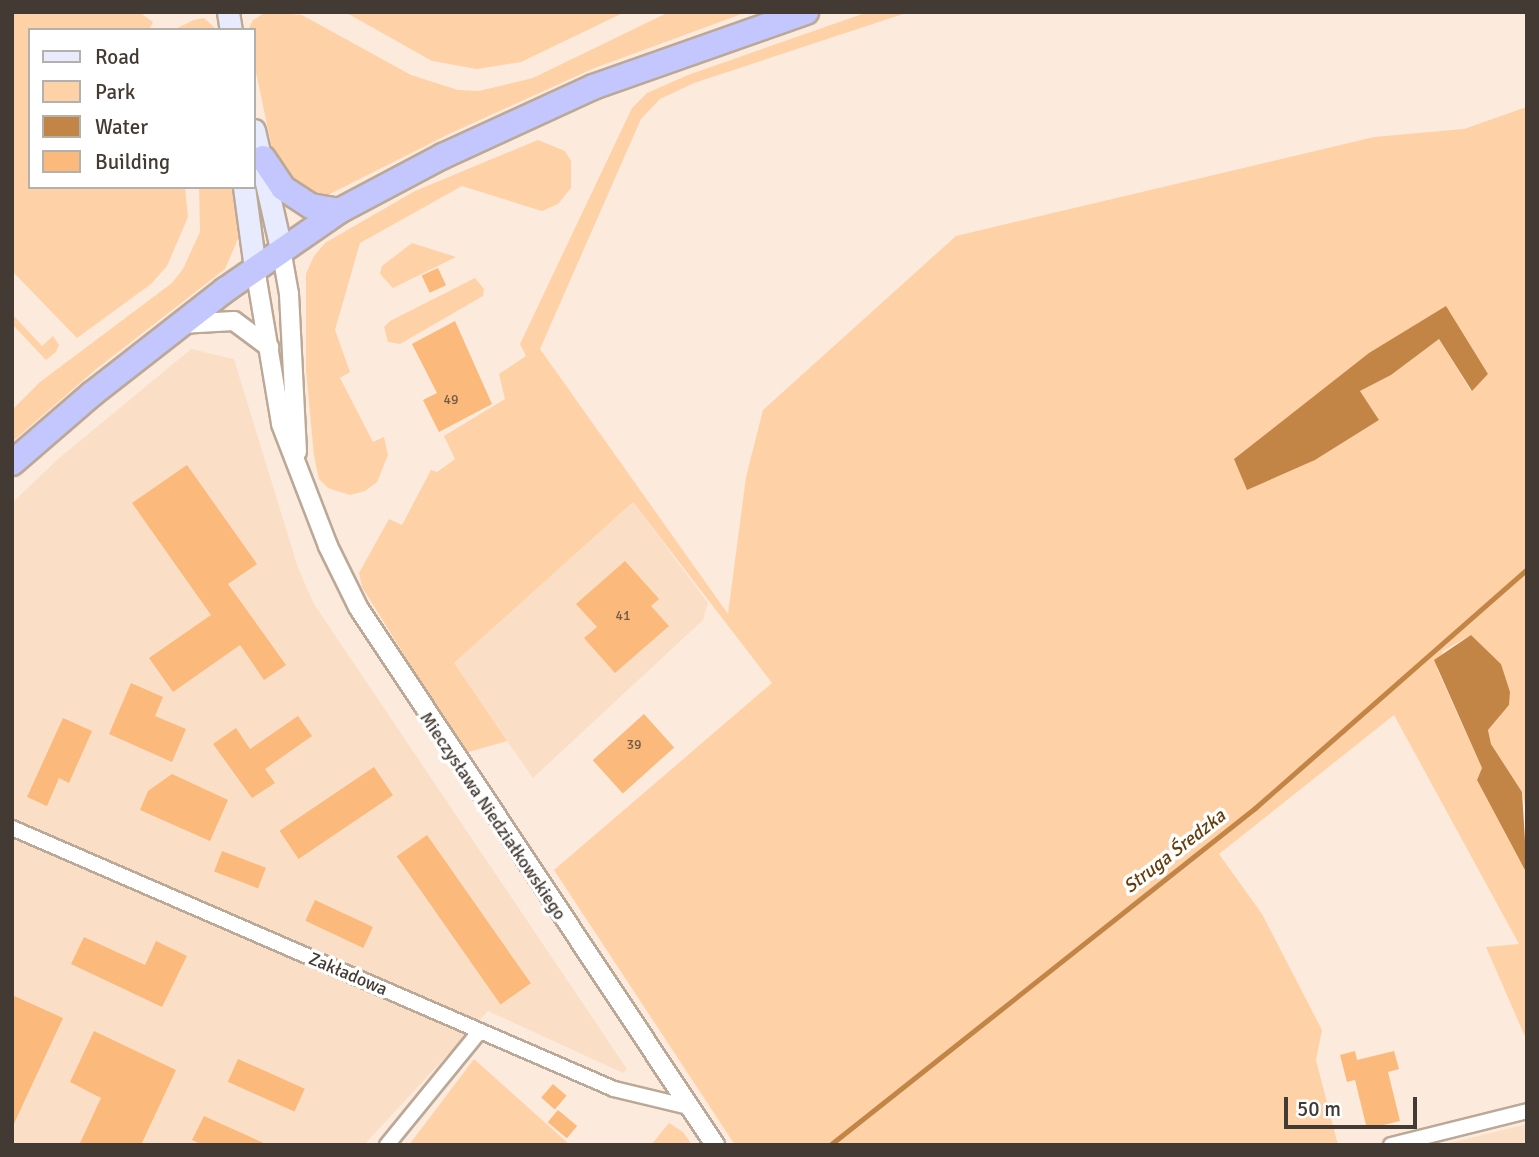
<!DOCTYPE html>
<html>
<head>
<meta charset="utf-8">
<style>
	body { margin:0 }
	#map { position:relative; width:1539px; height:1157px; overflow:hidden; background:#fcebdc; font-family:Signika,sans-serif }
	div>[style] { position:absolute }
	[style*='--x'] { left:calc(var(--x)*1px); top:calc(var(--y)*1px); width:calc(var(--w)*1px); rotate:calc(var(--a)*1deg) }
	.built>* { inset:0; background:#fadfc6 }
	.green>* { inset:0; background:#ffd1a7 }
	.water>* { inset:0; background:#c28546 }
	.stream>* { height:5px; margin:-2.5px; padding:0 2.5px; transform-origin:2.5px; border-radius:2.5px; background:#c28546 }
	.building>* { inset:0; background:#fbba7b; transform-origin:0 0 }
	.roads { filter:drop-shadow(2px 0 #bca896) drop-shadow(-2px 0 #bca896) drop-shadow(0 2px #bca896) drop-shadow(0 -2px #bca896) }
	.minor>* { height:14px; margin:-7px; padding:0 7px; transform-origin:7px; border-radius:7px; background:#fff }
	.tertiary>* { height:18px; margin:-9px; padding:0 9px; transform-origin:9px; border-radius:9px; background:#fff }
	.secondary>* { height:21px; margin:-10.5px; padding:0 10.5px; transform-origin:10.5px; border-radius:10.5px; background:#e8eafe }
	.trunk>* { height:24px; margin:-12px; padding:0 12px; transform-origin:12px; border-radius:12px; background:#c3c7fe }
	span { translate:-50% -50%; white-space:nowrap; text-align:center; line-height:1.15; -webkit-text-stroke:7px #fff; paint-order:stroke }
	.number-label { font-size:14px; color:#715b45 }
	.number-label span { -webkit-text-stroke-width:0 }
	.street-label { font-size:18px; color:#433b33 }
	.water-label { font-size:19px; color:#663c0a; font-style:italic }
	.frame { position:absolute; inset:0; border:14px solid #433b33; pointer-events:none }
	.legend { position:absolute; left:28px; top:28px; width:228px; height:161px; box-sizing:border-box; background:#fff; border:2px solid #b4b1ad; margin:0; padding:9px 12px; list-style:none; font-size:21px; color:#433b33 }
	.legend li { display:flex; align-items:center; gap:14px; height:35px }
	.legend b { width:35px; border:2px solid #b4b1ad }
	.scale { position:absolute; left:1284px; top:1097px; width:133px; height:32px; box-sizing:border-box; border:4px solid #433b33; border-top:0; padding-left:9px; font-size:21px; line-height:24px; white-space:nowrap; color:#433b33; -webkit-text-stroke:5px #fff; paint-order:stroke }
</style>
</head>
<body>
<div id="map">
	<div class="built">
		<i style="clip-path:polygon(191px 349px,234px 359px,298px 568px,314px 604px,627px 1069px,623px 1073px,488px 1011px,364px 1145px,12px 1145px,12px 503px,58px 459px)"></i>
		<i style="clip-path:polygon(633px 502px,708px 603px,703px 620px,533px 778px,453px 664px)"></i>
		<i style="clip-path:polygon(1527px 1124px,1527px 1145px,1441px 1145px)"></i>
	</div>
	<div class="green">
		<i style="clip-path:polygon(12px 12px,139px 12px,153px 22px,149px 30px,30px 30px,30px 187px,185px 187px,188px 217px,167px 266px,151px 284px,77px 338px,12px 271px)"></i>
		<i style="clip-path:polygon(266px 12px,302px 15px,411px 75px,458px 90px,479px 91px,533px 78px,669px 12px,747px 12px,592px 69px,449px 134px,328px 195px,295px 187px,273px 153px,254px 63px,254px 30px,248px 30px,253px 20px)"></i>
		<i style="clip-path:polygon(345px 12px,625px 12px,521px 62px,477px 69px,432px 61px)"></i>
		<i style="clip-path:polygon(evenodd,868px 12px,909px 12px,694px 83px,660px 99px,641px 119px,540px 349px,728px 614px,746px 477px,763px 410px,956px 236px,1374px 137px,1464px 129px,1527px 107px,1527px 814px,1522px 792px,1491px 744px,1488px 730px,1509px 705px,1501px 664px,1471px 635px,1443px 651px,1437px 669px,1482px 768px,1477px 780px,1527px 874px,1527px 1041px,1486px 947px,1519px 944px,1394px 715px,1219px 854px,1262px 914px,1322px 1030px,1316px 1060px,1338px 1145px,735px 1145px,554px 870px,772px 683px,633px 502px,454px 663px,507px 741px,465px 753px,362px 587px,359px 573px,389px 519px,402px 525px,431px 470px,437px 472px,455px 459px,444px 436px,505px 399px,499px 374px,526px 356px,520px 344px,632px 108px,647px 93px,688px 75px,868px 12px,1446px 307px,1488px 374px,1471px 391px,1439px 339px,1391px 375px,1360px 391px,1379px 420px,1315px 460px,1247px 489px,1446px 307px)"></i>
		<i style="clip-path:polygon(204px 18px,217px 30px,173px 30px,194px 20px)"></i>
		<i style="clip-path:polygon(538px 140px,565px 151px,571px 161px,571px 188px,558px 204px,542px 211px,462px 186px,360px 243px,335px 330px,350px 372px,340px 378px,373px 442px,384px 437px,388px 455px,377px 482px,365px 491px,350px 495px,328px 488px,319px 479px,314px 456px,306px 370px,306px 274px,314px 256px,325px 243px,415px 191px)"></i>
		<i style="clip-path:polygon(199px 187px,233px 187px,238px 239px,225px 269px,95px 370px,12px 442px,12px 410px,40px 382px,172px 283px,183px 269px,200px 232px)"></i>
		<i style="clip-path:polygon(412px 243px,456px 257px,393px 288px,380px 274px,382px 266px)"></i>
		<i style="clip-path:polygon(475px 278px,484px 289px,483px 296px,400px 344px,388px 342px,384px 327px,390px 321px)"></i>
		<i style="clip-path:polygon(12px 314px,42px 346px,53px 336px,59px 345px,56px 352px,46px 360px,12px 324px)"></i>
		<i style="clip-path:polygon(474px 1059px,570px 1145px,409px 1145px)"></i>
		<i style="clip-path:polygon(669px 1123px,683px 1132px,692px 1145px,651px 1145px)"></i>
	</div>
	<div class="water">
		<i style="clip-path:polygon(1446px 306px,1488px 374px,1472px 391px,1439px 339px,1391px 375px,1360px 391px,1379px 420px,1315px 460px,1247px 490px,1234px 459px,1369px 353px)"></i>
		<i style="clip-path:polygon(1471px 635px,1501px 664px,1510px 692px,1509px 705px,1488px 730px,1491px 744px,1522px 792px,1527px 874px,1477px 780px,1482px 768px,1434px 660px)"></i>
	</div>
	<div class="stream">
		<i style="--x:830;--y:1145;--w:542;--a:-38.41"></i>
		<i style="--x:1255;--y:808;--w:362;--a:-41.3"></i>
	</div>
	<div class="building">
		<i style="left:438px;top:268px;width:19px;height:18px;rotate:65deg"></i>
		<i style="clip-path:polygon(455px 321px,492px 404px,439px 432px,423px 400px,437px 393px,412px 344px)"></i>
		<i style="clip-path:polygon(187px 465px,257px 564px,228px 584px,286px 665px,264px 680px,240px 645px,173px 692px,149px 658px,211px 615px,132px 503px)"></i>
		<i style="clip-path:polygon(625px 561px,659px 599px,651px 606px,669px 626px,615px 673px,584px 638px,597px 627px,576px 604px)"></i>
		<i style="clip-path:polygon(131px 683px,163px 697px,155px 716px,186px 729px,172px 762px,109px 734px)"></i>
		<i style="left:644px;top:714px;width:45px;height:69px;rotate:48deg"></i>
		<i style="clip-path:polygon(298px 716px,312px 736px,265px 769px,275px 783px,252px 798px,213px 744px,236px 728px,250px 749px)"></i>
		<i style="clip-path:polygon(63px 718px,92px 731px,69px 783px,59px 778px,47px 806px,27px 797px)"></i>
		<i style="left:374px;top:767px;width:34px;height:114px;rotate:56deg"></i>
		<i style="clip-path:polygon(172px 774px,228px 800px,210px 841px,140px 810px,148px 791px)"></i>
		<i style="left:427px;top:835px;width:181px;height:37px;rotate:55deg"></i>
		<i style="left:222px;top:851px;width:47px;height:22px;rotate:21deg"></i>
		<i style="left:315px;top:900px;width:64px;height:23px;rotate:25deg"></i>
		<i style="clip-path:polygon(84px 937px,145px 965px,156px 941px,187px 956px,162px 1007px,71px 964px)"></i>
		<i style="clip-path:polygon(12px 995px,63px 1018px,12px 1128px)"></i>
		<i style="clip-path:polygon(94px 1031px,176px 1070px,141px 1145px,79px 1145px,101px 1098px,70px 1082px)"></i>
		<i style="clip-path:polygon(1355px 1051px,1357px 1060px,1394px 1051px,1399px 1069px,1388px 1072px,1400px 1121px,1367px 1129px,1355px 1080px,1347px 1082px,1340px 1055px)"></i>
		<i style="left:238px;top:1059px;width:73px;height:25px;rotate:24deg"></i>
		<i style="left:553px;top:1084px;width:18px;height:18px;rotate:41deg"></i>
		<i style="left:558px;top:1110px;width:25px;height:16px;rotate:40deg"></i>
		<i style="clip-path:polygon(204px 1116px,268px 1145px,203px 1145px,192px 1140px)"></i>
	</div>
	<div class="roads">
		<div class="minor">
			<i style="--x:12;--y:828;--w:656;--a:23.44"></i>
			<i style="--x:614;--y:1089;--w:77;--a:13.5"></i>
			<i style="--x:387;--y:1145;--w:147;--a:-50.8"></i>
			<i style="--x:1391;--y:1145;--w:140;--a:-14"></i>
		</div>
		<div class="tertiary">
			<i style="--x:281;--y:249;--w:46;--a:79.9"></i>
			<i style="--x:289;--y:294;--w:158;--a:87.1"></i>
			<i style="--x:255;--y:268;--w:158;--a:80.5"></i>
			<i style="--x:281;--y:424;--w:131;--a:68.9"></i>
			<i style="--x:328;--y:546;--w:68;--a:63.8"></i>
			<i style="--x:358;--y:607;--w:646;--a:56.43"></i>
			<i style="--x:181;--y:324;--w:53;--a:-3.2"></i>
			<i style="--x:234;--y:321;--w:44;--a:36.6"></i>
		</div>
		<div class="secondary">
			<i style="--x:228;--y:12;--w:18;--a:81"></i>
			<i style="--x:254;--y:130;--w:122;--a:77.2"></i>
			<i style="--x:244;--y:187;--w:82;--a:82.3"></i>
		</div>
		<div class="trunk">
			<i style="--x:263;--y:158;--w:36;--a:56"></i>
			<i style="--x:283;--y:188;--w:33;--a:33"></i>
			<i style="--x:311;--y:206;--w:28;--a:10"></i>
			<i style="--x:12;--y:463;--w:106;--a:-40.8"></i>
			<i style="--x:92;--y:394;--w:169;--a:-38"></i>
			<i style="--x:225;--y:290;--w:139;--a:-34.7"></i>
			<i style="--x:339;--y:211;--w:118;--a:-27.9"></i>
			<i style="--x:443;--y:156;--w:165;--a:-24.7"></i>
			<i style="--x:593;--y:87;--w:226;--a:-19.4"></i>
		</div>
	</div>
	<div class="number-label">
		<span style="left:451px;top:400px">49</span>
		<span style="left:623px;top:616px">41</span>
		<span style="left:634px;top:745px">39</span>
	</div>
	<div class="street-label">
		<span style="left:493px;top:816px;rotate:56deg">Mieczysława Niedziałkowskiego</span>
		<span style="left:348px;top:974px;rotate:23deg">Zakładowa</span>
	</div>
	<div class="water-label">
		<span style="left:1175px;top:852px;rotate:-38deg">Struga Średzka</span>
	</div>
	<div class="frame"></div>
	<ul class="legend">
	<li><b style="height:9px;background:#e8eafe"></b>Road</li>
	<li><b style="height:19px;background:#ffd1a7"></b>Park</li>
	<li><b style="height:19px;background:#c28546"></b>Water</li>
	<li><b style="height:19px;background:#fbba7b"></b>Building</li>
	</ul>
	<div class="scale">50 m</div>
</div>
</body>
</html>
